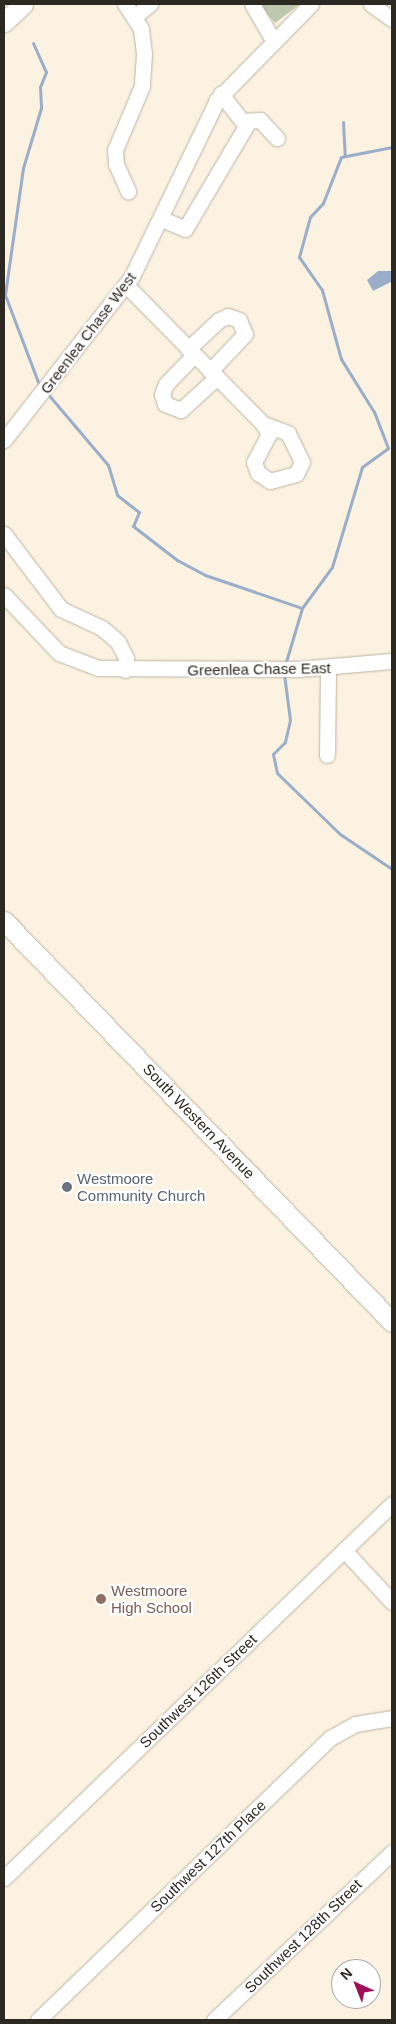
<!DOCTYPE html>
<html>
<head>
<meta charset="utf-8">
<style>
	body { margin:0 }
	#map { position:relative; width:396px; height:2024px; overflow:hidden; background:#fbf2e1; font-family:Helvetica,sans-serif }
	div>[style] { position:absolute }
	.green>* { inset:0; background:#bdc8ac }
	.water>* { inset:0; background:#9aaeca }
	.stream>* { height:3px; margin:-1.5px; padding:0 1.5px; transform-origin:1.5px; border-radius:1.5px; background:#9aaeca }
	.roads { filter:drop-shadow(0 0 1px #bcb4a4) drop-shadow(0 0 1px #bcb4a4) }
	.minor>* { height:15px; margin:-7.5px; padding:0 7.5px; transform-origin:7.5px; border-radius:7.5px; background:#fff }
	.major>* { height:19px; margin:-9.5px; padding:0 9.5px; transform-origin:9.5px; border-radius:9.5px; background:#fff }
	.dots>* { width:14px; height:14px; translate:-50% -50%; box-sizing:border-box; border:2px solid #fff; border-radius:50% }
	span { translate:-50% -50%; white-space:nowrap; text-align:center; line-height:1.15; -webkit-text-stroke:4.5px #fff; paint-order:stroke }
	.street-label { font-size:15px; color:#2c2923 }
	.worship-label { font-size:15px; color:#5b616d }
	.left { translate:0 -50%; text-align:left }
	.education-label { font-size:15px; color:#785e54 }
	.frame { position:absolute; inset:0; border:5px solid #2c2923; pointer-events:none }
	.north { position:absolute; left:331px; top:1959px; width:50px; height:50px; box-sizing:border-box; background:#fff; border:1px solid #aba9a7; border-radius:50%; rotate:316deg; font-size:14px; font-weight:700; line-height:20px; text-align:center; color:#2c2923 }
	.north::after { content:''; display:block; margin:auto; width:18px; height:22px; background:#a00e55; clip-path:polygon(50% 0,100% 100%,50% 72%,0 100%) }
</style>
</head>
<body>
<div id="map">
	<div class="green">
		<div style="clip-path:polygon(259px 4px,300px 4px,275px 23px)"></div>
	</div>
	<div class="water">
		<div style="clip-path:polygon(378px 271px,391px 271px,391px 282px,373px 291px,367px 280px)"></div>
	</div>
	<div class="stream">
		<div style="left:33px;top:43px;width:32px;rotate:66deg"></div>
		<div style="left:46px;top:72px;width:16px;rotate:112deg"></div>
		<div style="left:40px;top:87px;width:21px;rotate:87deg"></div>
		<div style="left:41px;top:108px;width:63px;rotate:106.7deg"></div>
		<div style="left:23px;top:168px;width:128px;rotate:98.1deg"></div>
		<div style="left:5px;top:295px;width:98px;rotate:69.2deg"></div>
		<div style="left:343px;top:122px;width:34px;rotate:87deg"></div>
		<div style="left:47px;top:393px;width:94px;rotate:49.7deg"></div>
		<div style="left:108px;top:465px;width:31px;rotate:73deg"></div>
		<div style="left:117px;top:495px;width:28px;rotate:38deg"></div>
		<div style="left:139px;top:512px;width:15px;rotate:113deg"></div>
		<div style="left:133px;top:526px;width:56px;rotate:37.7deg"></div>
		<div style="left:177px;top:560px;width:32px;rotate:28deg"></div>
		<div style="left:205px;top:575px;width:102px;rotate:18.8deg"></div>
		<div style="left:285px;top:665px;width:59px;rotate:-73.4deg"></div>
		<div style="left:302px;top:608px;width:51px;rotate:-53.8deg"></div>
		<div style="left:332px;top:567px;width:104px;rotate:-73.3deg"></div>
		<div style="left:362px;top:467px;width:32px;rotate:-36deg"></div>
		<div style="left:388px;top:448px;width:39px;rotate:-111deg"></div>
		<div style="left:374px;top:412px;width:62px;rotate:-121.9deg"></div>
		<div style="left:341px;top:359px;width:72px;rotate:-105.4deg"></div>
		<div style="left:322px;top:290px;width:40px;rotate:-124.9deg"></div>
		<div style="left:299px;top:257px;width:41px;rotate:-74.6deg"></div>
		<div style="left:310px;top:217px;width:19px;rotate:-47deg"></div>
		<div style="left:323px;top:203px;width:49px;rotate:-68.6deg"></div>
		<div style="left:341px;top:157px;width:52px;rotate:-11.1deg"></div>
		<div style="left:284px;top:674px;width:46px;rotate:82.6deg"></div>
		<div style="left:290px;top:720px;width:23px;rotate:103deg"></div>
		<div style="left:285px;top:742px;width:17px;rotate:135deg"></div>
		<div style="left:273px;top:754px;width:19px;rotate:78deg"></div>
		<div style="left:277px;top:773px;width:88px;rotate:44.1deg"></div>
		<div style="left:340px;top:834px;width:63px;rotate:33.9deg"></div>
	</div>
	<div class="roads">
		<div class="minor">
			<div style="left:125px;top:4px;width:30px;rotate:57deg"></div>
			<div style="left:141px;top:29px;width:25px;rotate:83deg"></div>
			<div style="left:144px;top:54px;width:32px;rotate:94deg"></div>
			<div style="left:142px;top:86px;width:69px;rotate:112.9deg"></div>
			<div style="left:115px;top:150px;width:14px;rotate:86deg"></div>
			<div style="left:116px;top:164px;width:30px;rotate:66deg"></div>
			<div style="left:252px;top:4px;width:42px;rotate:59.7deg"></div>
			<div style="left:371px;top:4px;width:26px;rotate:36deg"></div>
			<div style="left:134px;top:17px;width:21px;rotate:-39deg"></div>
			<div style="left:245px;top:121px;width:15px;rotate:-4deg"></div>
			<div style="left:260px;top:120px;width:25px;rotate:47deg"></div>
			<div style="left:162px;top:219px;width:25px;rotate:23deg"></div>
			<div style="left:185px;top:229px;width:120px;rotate:-59.4deg"></div>
			<div style="left:246px;top:126px;width:41px;rotate:-128deg"></div>
			<div style="left:126px;top:285px;width:195px;rotate:45.4deg"></div>
			<div style="left:263px;top:424px;width:12px;rotate:59deg"></div>
			<div style="left:269px;top:434px;width:32px;rotate:118deg"></div>
			<div style="left:254px;top:462px;width:12px;rotate:70deg"></div>
			<div style="left:258px;top:473px;width:14px;rotate:34deg"></div>
			<div style="left:270px;top:481px;width:27px;rotate:-15deg"></div>
			<div style="left:296px;top:474px;width:13px;rotate:-63deg"></div>
			<div style="left:302px;top:462px;width:32px;rotate:-116deg"></div>
			<div style="left:288px;top:433px;width:27px;rotate:-160deg"></div>
			<div style="left:188px;top:349px;width:42px;rotate:-43.1deg"></div>
			<div style="left:219px;top:320px;width:10px;rotate:-24deg"></div>
			<div style="left:228px;top:316px;width:12px;rotate:20deg"></div>
			<div style="left:239px;top:320px;width:15px;rotate:67deg"></div>
			<div style="left:245px;top:334px;width:51px;rotate:133.4deg"></div>
			<div style="left:194px;top:355px;width:40px;rotate:134deg"></div>
			<div style="left:166px;top:384px;width:11px;rotate:112deg"></div>
			<div style="left:162px;top:394px;width:10px;rotate:73deg"></div>
			<div style="left:165px;top:404px;width:17px;rotate:21deg"></div>
			<div style="left:181px;top:410px;width:47px;rotate:-42.4deg"></div>
			<div style="left:4px;top:440px;width:208px;rotate:-52deg"></div>
			<div style="left:132px;top:276px;width:195px;rotate:-64.2deg"></div>
			<div style="left:217px;top:100px;width:134px;rotate:-45.6deg"></div>
			<div style="left:4px;top:534px;width:94px;rotate:52.8deg"></div>
			<div style="left:61px;top:609px;width:45px;rotate:24.9deg"></div>
			<div style="left:102px;top:628px;width:21px;rotate:41deg"></div>
			<div style="left:118px;top:642px;width:18px;rotate:63deg"></div>
			<div style="left:126px;top:658px;width:12px;rotate:95deg"></div>
			<div style="left:4px;top:595px;width:80px;rotate:46.5deg"></div>
			<div style="left:59px;top:653px;width:42px;rotate:21deg"></div>
			<div style="left:98px;top:668px;width:200px;rotate:0.3deg"></div>
			<div style="left:298px;top:669px;width:94px;rotate:-4.9deg"></div>
			<div style="left:327px;top:755px;width:88px;rotate:-89.3deg"></div>
			<div style="left:344px;top:1550px;width:71px;rotate:47.3deg"></div>
			<div style="left:4px;top:1878px;width:539px;rotate:-43.95deg"></div>
			<div style="left:38px;top:2020px;width:406px;rotate:-44deg"></div>
			<div style="left:330px;top:1738px;width:29px;rotate:-29deg"></div>
			<div style="left:355px;top:1724px;width:37px;rotate:-9deg"></div>
			<div style="left:214px;top:2020px;width:245px;rotate:-43.3deg"></div>
		</div>
		<div class="major">
			<div style="left:4px;top:22px;width:26px;rotate:-43deg"></div>
			<div style="left:4px;top:921px;width:558px;rotate:45.94deg"></div>
		</div>
	</div>
	<div class="dots">
		<div style="left:67px;top:1187px;background:#6b7280"></div>
		<div style="left:101px;top:1599px;background:#8d6e63"></div>
	</div>
	<div class="street-label">
		<span style="left:88px;top:333px;rotate:-53deg">Greenlea Chase West</span>
		<span style="left:259px;top:669px;rotate:-1deg">Greenlea Chase East</span>
		<span style="left:199px;top:1121px;rotate:46deg">South Western Avenue</span>
		<span style="left:198px;top:1691px;rotate:-44deg">Southwest 126th Street</span>
		<span style="left:208px;top:1856px;rotate:-44deg">Southwest 127th Place</span>
		<span style="left:303px;top:1936px;rotate:-44deg">Southwest 128th Street</span>
	</div>
	<div class="worship-label">
		<span class="left" style="left:77px;top:1187px">Westmoore<br>Community Church</span>
	</div>
	<div class="education-label">
		<span class="left" style="left:111px;top:1599px">Westmoore<br>High School</span>
	</div>
	<div class="frame"></div>
	<div class="north">N</div>
</div>
</body>
</html>
